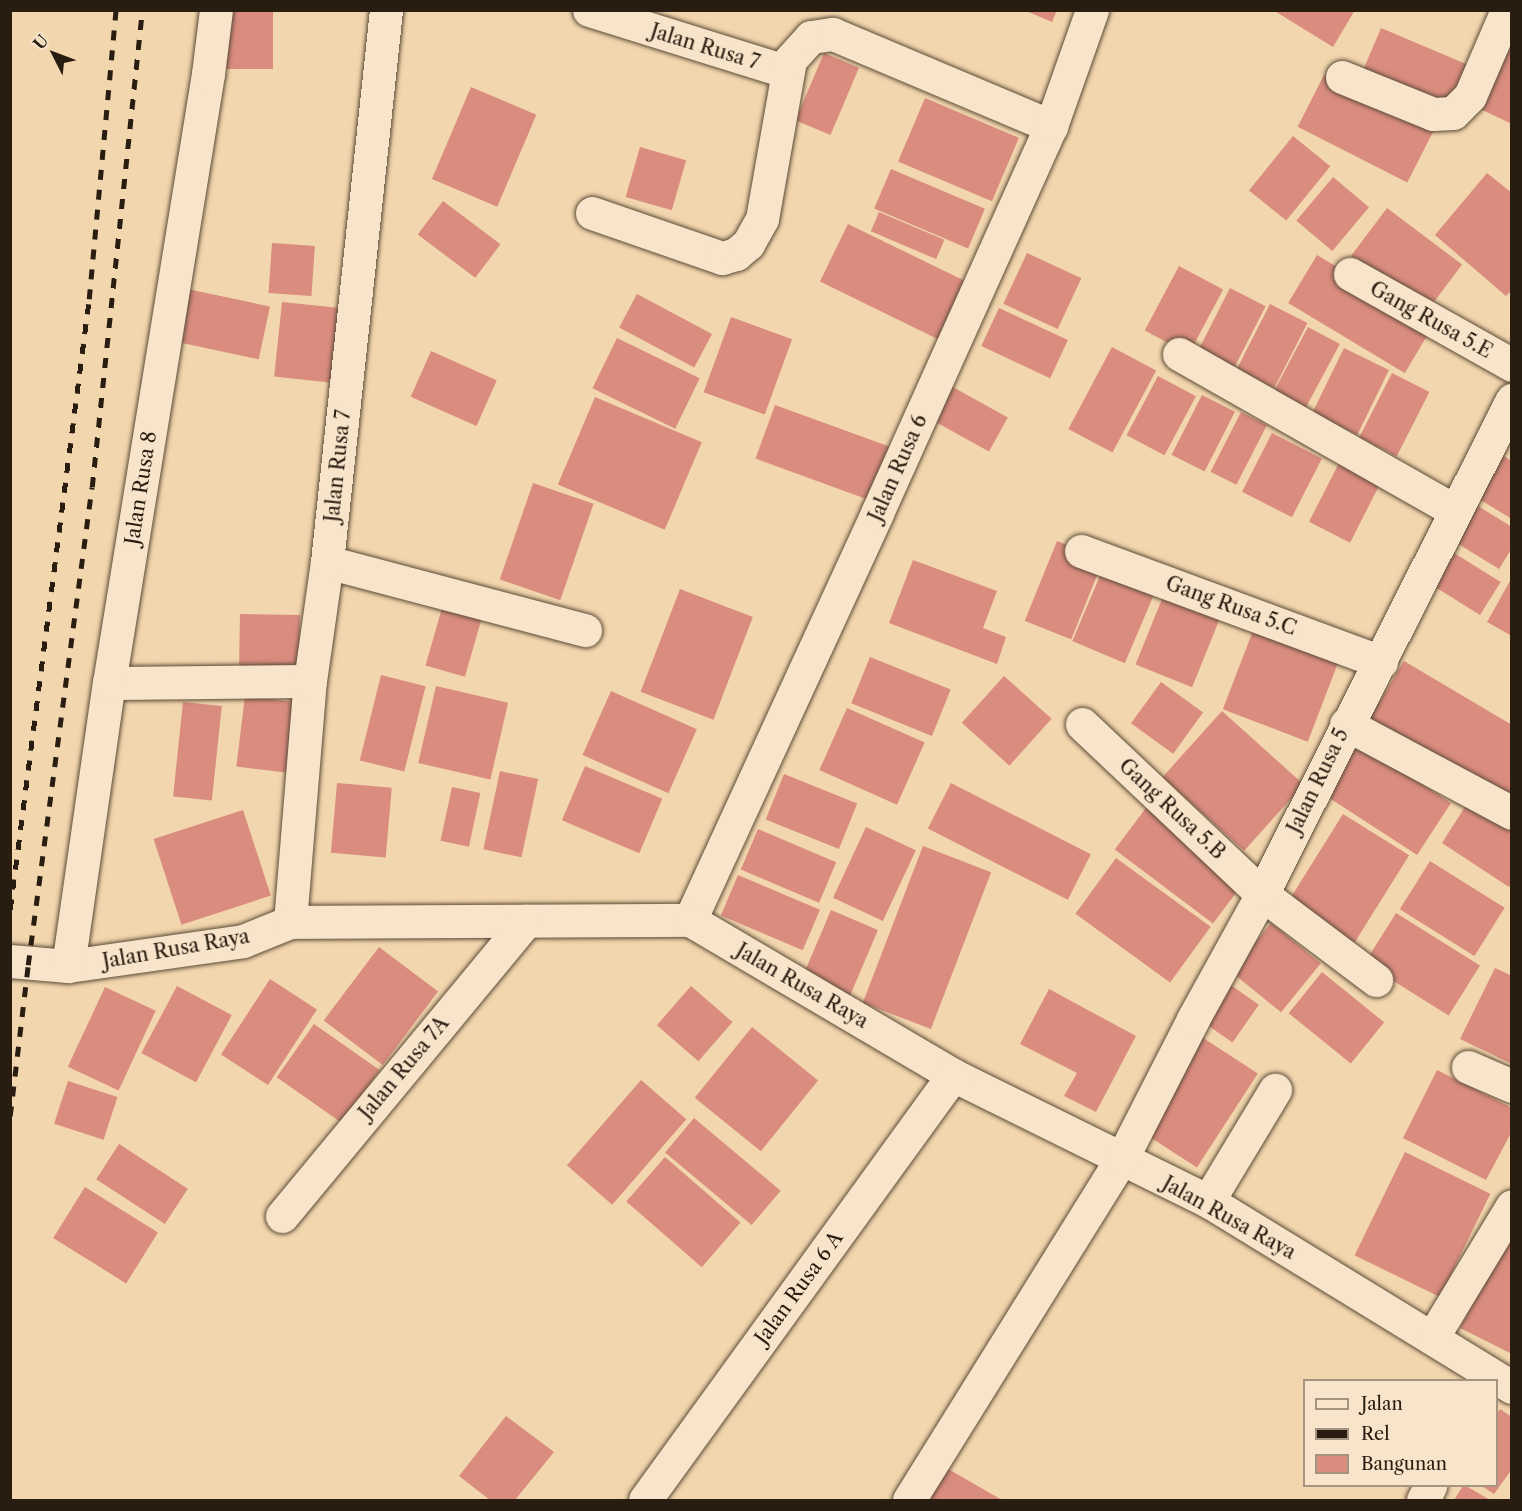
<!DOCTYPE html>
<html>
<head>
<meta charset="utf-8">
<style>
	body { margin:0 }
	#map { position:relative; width:1522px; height:1511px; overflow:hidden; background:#f2d6ad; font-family:"Libre Caslon Text",serif }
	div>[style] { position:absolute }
	.building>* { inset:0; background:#da8c7f; transform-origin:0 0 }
	.roads { filter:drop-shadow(0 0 2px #5b4b38) drop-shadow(0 0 2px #5b4b38) }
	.minor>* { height:33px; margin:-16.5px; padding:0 16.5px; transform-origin:16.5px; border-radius:16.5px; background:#f7e4ca }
	.rail>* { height:4.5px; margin-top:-2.25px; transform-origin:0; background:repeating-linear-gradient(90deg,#291d11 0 10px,transparent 0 20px) }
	span { translate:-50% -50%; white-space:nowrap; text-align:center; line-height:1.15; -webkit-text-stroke:4.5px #f7e4ca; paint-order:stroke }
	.street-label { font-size:20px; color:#291d11 }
	.frame { position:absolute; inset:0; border:12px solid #291d11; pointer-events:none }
	.legend { position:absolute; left:1303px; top:1379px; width:195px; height:108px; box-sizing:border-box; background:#f7e4ca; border:2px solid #a59480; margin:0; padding:8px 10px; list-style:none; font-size:18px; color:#291d11 }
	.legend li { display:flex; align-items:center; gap:12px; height:30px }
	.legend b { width:30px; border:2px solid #a59480 }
	.north { position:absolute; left:24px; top:24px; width:60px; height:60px; -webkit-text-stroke:4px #f7e4ca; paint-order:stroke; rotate:312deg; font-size:16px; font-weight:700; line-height:24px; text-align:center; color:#291d11 }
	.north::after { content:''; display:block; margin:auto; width:21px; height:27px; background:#291d11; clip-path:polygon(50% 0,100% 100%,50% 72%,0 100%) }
</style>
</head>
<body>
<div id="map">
	<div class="building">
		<div style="left:227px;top:10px;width:46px;height:59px"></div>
		<div style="clip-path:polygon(1024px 10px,1057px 10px,1052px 22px)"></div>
		<div style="clip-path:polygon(1273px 10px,1355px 10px,1333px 47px)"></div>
		<div style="left:1381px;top:28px;width:93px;height:50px;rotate:23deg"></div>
		<div style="clip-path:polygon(1503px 43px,1512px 47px,1512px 124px,1474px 106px)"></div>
		<div style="left:824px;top:53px;width:38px;height:73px;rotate:23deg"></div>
		<div style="left:1324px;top:75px;width:123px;height:58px;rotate:27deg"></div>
		<div style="left:471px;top:87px;width:71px;height:100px;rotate:23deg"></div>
		<div style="left:925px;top:98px;width:102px;height:69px;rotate:23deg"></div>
		<div style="left:1293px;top:136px;width:48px;height:70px;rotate:39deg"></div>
		<div style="left:640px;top:147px;width:48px;height:52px;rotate:16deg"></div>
		<div style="left:891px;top:169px;width:102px;height:43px;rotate:23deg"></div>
		<div style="clip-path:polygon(1487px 173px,1512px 193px,1512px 290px,1506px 296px,1435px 235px)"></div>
		<div style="left:1333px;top:177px;width:47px;height:57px;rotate:40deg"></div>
		<div style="left:443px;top:201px;width:72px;height:42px;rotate:37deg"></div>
		<div style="left:1387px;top:208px;width:94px;height:60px;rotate:37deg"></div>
		<div style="left:879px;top:212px;width:71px;height:21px;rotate:23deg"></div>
		<div style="left:848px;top:224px;width:136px;height:64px;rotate:26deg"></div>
		<div style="left:272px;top:243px;width:43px;height:50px;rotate:4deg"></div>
		<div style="left:1027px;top:253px;width:60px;height:56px;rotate:25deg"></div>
		<div style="left:1317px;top:255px;width:136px;height:56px;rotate:31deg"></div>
		<div style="left:1179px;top:266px;width:50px;height:73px;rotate:28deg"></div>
		<div style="left:178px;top:287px;width:94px;height:54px;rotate:12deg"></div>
		<div style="left:1230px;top:288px;width:40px;height:72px;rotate:27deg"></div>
		<div style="left:637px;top:294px;width:85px;height:38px;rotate:28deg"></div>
		<div style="left:282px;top:302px;width:65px;height:75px;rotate:6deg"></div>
		<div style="left:1270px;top:304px;width:42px;height:73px;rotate:27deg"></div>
		<div style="left:999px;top:308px;width:76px;height:42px;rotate:25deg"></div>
		<div style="left:731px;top:317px;width:65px;height:80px;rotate:20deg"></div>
		<div style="left:1308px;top:327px;width:36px;height:73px;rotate:28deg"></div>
		<div style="left:617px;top:338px;width:92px;height:56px;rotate:26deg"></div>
		<div style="left:1112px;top:347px;width:50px;height:93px;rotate:28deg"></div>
		<div style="left:1344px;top:348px;width:50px;height:72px;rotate:26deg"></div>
		<div style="left:431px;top:351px;width:72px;height:50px;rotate:24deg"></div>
		<div style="left:1392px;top:373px;width:42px;height:72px;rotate:27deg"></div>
		<div style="left:1158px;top:376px;width:43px;height:67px;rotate:28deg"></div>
		<div style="left:951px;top:386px;width:65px;height:39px;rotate:29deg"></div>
		<div style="left:1202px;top:395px;width:37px;height:67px;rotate:27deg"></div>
		<div style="left:595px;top:397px;width:116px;height:95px;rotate:23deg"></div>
		<div style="left:775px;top:405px;width:126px;height:57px;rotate:20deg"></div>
		<div style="left:1241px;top:412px;width:29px;height:67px;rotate:27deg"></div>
		<div style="left:1272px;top:433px;width:56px;height:66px;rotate:27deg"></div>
		<div style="clip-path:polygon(1500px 454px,1512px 461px,1512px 519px,1474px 496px)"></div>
		<div style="left:1339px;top:463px;width:46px;height:66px;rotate:27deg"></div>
		<div style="left:533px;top:483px;width:64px;height:102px;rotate:19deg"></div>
		<div style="clip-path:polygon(1470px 501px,1512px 527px,1512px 548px,1499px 569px,1447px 537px)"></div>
		<div style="left:1057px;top:541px;width:50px;height:86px;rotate:22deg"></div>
		<div style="left:1443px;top:546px;width:68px;height:39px;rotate:32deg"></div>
		<div style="clip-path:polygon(913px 560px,997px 591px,983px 628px,1006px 637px,997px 664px,889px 623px)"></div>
		<div style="left:1102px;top:571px;width:57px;height:76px;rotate:23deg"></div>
		<div style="clip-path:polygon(1510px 581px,1512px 582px,1512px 636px,1487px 622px)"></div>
		<div style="left:680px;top:589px;width:78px;height:110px;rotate:21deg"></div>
		<div style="left:1164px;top:594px;width:61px;height:76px;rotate:22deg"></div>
		<div style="left:444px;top:601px;width:41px;height:67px;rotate:16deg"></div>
		<div style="left:240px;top:614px;width:60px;height:52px;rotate:1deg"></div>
		<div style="left:1254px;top:628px;width:91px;height:87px;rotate:21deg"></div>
		<div style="left:870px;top:657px;width:87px;height:50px;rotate:22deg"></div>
		<div style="clip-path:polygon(1404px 661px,1512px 725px,1512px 794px,1508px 799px,1370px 718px)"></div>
		<div style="left:381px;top:675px;width:46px;height:88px;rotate:14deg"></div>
		<div style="left:1004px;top:676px;width:64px;height:63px;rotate:42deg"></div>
		<div style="left:1161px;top:682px;width:52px;height:51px;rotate:36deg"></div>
		<div style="left:436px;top:686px;width:74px;height:79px;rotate:13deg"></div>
		<div style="left:611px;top:691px;width:94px;height:70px;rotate:24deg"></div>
		<div style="left:245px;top:696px;width:52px;height:71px;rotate:7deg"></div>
		<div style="left:183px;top:702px;width:39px;height:95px;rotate:6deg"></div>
		<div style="left:847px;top:708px;width:85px;height:68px;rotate:24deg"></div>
		<div style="left:1222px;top:711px;width:110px;height:89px;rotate:42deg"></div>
		<div style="left:1357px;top:742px;width:112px;height:62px;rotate:33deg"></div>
		<div style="left:585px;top:766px;width:84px;height:59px;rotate:23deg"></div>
		<div style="left:500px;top:771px;width:39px;height:80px;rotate:12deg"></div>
		<div style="left:784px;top:774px;width:79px;height:49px;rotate:22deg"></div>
		<div style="left:337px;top:783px;width:55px;height:70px;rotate:5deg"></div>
		<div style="left:951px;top:783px;width:157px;height:51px;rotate:27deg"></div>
		<div style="left:452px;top:787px;width:29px;height:55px;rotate:12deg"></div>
		<div style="clip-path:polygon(1470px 799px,1512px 826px,1512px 882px,1509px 887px,1442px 843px)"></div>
		<div style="left:1146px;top:808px;width:123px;height:52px;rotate:37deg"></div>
		<div style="left:243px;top:810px;width:90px;height:94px;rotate:72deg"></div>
		<div style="left:1343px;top:814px;width:78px;height:107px;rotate:32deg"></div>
		<div style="left:866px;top:827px;width:55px;height:78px;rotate:25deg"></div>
		<div style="left:758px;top:829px;width:85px;height:44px;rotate:23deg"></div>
		<div style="left:923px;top:846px;width:73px;height:168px;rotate:21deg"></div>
		<div style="left:1116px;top:858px;width:117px;height:69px;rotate:36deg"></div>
		<div style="left:1430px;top:861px;width:88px;height:57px;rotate:32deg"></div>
		<div style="left:738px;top:875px;width:89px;height:44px;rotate:23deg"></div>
		<div style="left:831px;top:910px;width:51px;height:71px;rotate:23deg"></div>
		<div style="left:1396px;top:913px;width:99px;height:59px;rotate:32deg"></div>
		<div style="left:1271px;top:923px;width:64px;height:63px;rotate:39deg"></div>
		<div style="left:379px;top:947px;width:74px;height:92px;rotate:37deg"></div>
		<div style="clip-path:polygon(1495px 968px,1512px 976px,1512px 1064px,1460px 1039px)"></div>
		<div style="left:1322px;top:972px;width:80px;height:53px;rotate:39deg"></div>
		<div style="left:270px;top:979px;width:56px;height:90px;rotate:33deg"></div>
		<div style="left:1222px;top:979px;width:45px;height:46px;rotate:35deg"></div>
		<div style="left:177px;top:986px;width:62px;height:76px;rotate:28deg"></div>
		<div style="left:691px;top:986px;width:55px;height:52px;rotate:41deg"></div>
		<div style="left:105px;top:987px;width:56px;height:88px;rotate:25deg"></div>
		<div style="clip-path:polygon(1049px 989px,1136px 1036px,1096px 1112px,1064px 1096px,1077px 1073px,1020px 1044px)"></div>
		<div style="left:314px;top:1024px;width:80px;height:65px;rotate:35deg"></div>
		<div style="left:752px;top:1027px;width:85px;height:91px;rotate:39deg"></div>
		<div style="left:1200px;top:1036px;width:69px;height:112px;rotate:33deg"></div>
		<div style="clip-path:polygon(1437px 1070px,1512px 1108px,1512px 1131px,1486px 1180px,1403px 1138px)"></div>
		<div style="left:641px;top:1080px;width:60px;height:113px;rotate:41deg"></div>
		<div style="left:68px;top:1081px;width:52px;height:45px;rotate:18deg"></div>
		<div style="left:694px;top:1118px;width:113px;height:45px;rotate:40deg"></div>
		<div style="left:119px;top:1144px;width:82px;height:42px;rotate:33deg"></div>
		<div style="left:1405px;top:1152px;width:95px;height:115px;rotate:26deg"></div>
		<div style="left:665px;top:1157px;width:100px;height:59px;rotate:41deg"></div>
		<div style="left:85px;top:1187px;width:86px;height:60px;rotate:32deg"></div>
		<div style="clip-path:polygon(1512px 1224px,1512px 1354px,1460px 1328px)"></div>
		<div style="clip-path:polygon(1500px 1409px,1512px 1417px,1512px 1469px,1494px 1494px,1482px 1486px,1496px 1486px,1496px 1414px)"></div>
		<div style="clip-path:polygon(506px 1416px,554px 1452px,515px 1500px,490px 1500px,459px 1476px)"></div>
		<div style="clip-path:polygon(943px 1466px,1002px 1500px,923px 1500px)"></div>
		<div style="clip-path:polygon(1463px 1486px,1466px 1486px,1490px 1500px,1454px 1500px)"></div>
	</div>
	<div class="roads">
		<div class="minor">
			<div style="left:589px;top:10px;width:208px;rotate:17.3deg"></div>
			<div style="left:1342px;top:77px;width:98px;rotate:22.1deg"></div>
			<div style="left:1433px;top:114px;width:20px;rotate:-3deg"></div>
			<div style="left:1453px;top:113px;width:24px;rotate:-45deg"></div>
			<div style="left:1470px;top:96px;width:94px;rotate:-66.7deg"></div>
			<div style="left:592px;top:213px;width:138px;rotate:19.1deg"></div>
			<div style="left:722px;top:258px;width:15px;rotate:-16deg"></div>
			<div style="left:736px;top:254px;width:16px;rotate:-40deg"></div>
			<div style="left:748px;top:244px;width:29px;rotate:-61deg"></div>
			<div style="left:762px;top:219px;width:161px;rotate:-80deg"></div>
			<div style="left:790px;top:60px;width:31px;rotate:-48deg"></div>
			<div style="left:811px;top:37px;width:22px;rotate:-8deg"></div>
			<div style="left:833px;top:34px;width:237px;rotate:22.9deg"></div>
			<div style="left:1350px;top:274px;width:186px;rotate:29.3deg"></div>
			<div style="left:1179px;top:354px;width:318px;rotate:29.6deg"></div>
			<div style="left:1081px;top:551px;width:320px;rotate:20.3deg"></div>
			<div style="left:327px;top:562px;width:267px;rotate:14.8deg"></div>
			<div style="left:109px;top:683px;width:201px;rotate:-0.6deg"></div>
			<div style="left:1082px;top:724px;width:248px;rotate:43.4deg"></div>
			<div style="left:1262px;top:894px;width:143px;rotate:37deg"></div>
			<div style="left:1346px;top:724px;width:188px;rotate:28.2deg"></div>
			<div style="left:690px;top:920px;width:448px;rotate:-65.3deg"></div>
			<div style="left:877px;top:513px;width:424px;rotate:-65.8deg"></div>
			<div style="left:1051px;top:126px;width:123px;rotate:-70.5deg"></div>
			<div style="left:290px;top:922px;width:242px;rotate:-85.3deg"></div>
			<div style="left:310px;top:681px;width:120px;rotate:-81.9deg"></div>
			<div style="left:327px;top:562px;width:555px;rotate:-83.9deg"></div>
			<div style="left:10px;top:961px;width:58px;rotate:4.9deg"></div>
			<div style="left:68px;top:966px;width:177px;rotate:-8.1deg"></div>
			<div style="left:243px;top:941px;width:51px;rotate:-22deg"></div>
			<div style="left:290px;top:922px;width:400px;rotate:-0.3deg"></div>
			<div style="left:690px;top:920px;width:305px;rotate:30.5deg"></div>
			<div style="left:953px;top:1075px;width:284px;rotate:26.3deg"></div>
			<div style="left:1208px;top:1201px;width:356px;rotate:31.5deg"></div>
			<div style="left:68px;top:966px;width:286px;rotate:-81.8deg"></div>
			<div style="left:109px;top:683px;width:617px;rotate:-80.77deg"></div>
			<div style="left:208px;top:74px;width:64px;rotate:-82.9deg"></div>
			<div style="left:1468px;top:1067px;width:48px;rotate:23.4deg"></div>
			<div style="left:1208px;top:1201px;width:130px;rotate:-58.9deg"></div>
			<div style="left:282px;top:1216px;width:383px;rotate:-50.4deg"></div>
			<div style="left:1432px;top:1338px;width:154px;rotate:-58.8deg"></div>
			<div style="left:645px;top:1500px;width:525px;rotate:-54.07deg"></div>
			<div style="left:909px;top:1500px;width:401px;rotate:-58.1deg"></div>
			<div style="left:1121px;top:1160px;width:158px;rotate:-62.9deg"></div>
			<div style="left:1193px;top:1019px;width:143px;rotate:-61.1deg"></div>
			<div style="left:1262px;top:894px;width:554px;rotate:-63.16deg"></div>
			<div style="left:1423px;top:1500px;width:16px;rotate:-63deg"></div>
		</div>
	</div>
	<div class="rail">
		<div style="left:10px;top:909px;width:615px;rotate:-82.62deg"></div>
		<div style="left:89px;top:299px;width:290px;rotate:-84.7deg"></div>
		<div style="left:10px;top:1116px;width:152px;rotate:-83.2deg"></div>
		<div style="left:28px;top:965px;width:482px;rotate:-82.4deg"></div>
		<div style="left:92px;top:487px;width:480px;rotate:-84deg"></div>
	</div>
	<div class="street-label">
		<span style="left:705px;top:47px;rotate:17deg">Jalan Rusa 7</span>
		<span style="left:1431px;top:320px;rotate:29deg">Gang Rusa 5.E</span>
		<span style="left:338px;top:466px;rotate:-84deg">Jalan Rusa 7</span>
		<span style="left:898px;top:468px;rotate:-66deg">Jalan Rusa 6</span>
		<span style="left:141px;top:488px;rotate:-81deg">Jalan Rusa 8</span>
		<span style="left:1231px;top:606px;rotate:20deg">Gang Rusa 5.C</span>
		<span style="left:1318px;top:781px;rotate:-64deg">Jalan Rusa 5</span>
		<span style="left:1172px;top:809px;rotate:43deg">Gang Rusa 5.B</span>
		<span style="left:176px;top:949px;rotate:-10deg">Jalan Rusa Raya</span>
		<span style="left:802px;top:986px;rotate:30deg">Jalan Rusa Raya</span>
		<span style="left:404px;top:1068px;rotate:-50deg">Jalan Rusa 7A</span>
		<span style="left:1229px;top:1218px;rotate:29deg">Jalan Rusa Raya</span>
		<span style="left:799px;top:1288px;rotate:-54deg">Jalan Rusa 6 A</span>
	</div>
	<div class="frame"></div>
	<ul class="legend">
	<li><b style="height:8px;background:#f7e4ca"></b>Jalan</li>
	<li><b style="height:8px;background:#291d11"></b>Rel</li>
	<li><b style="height:16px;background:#da8c7f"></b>Bangunan</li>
	</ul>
	<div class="north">U</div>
</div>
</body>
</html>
